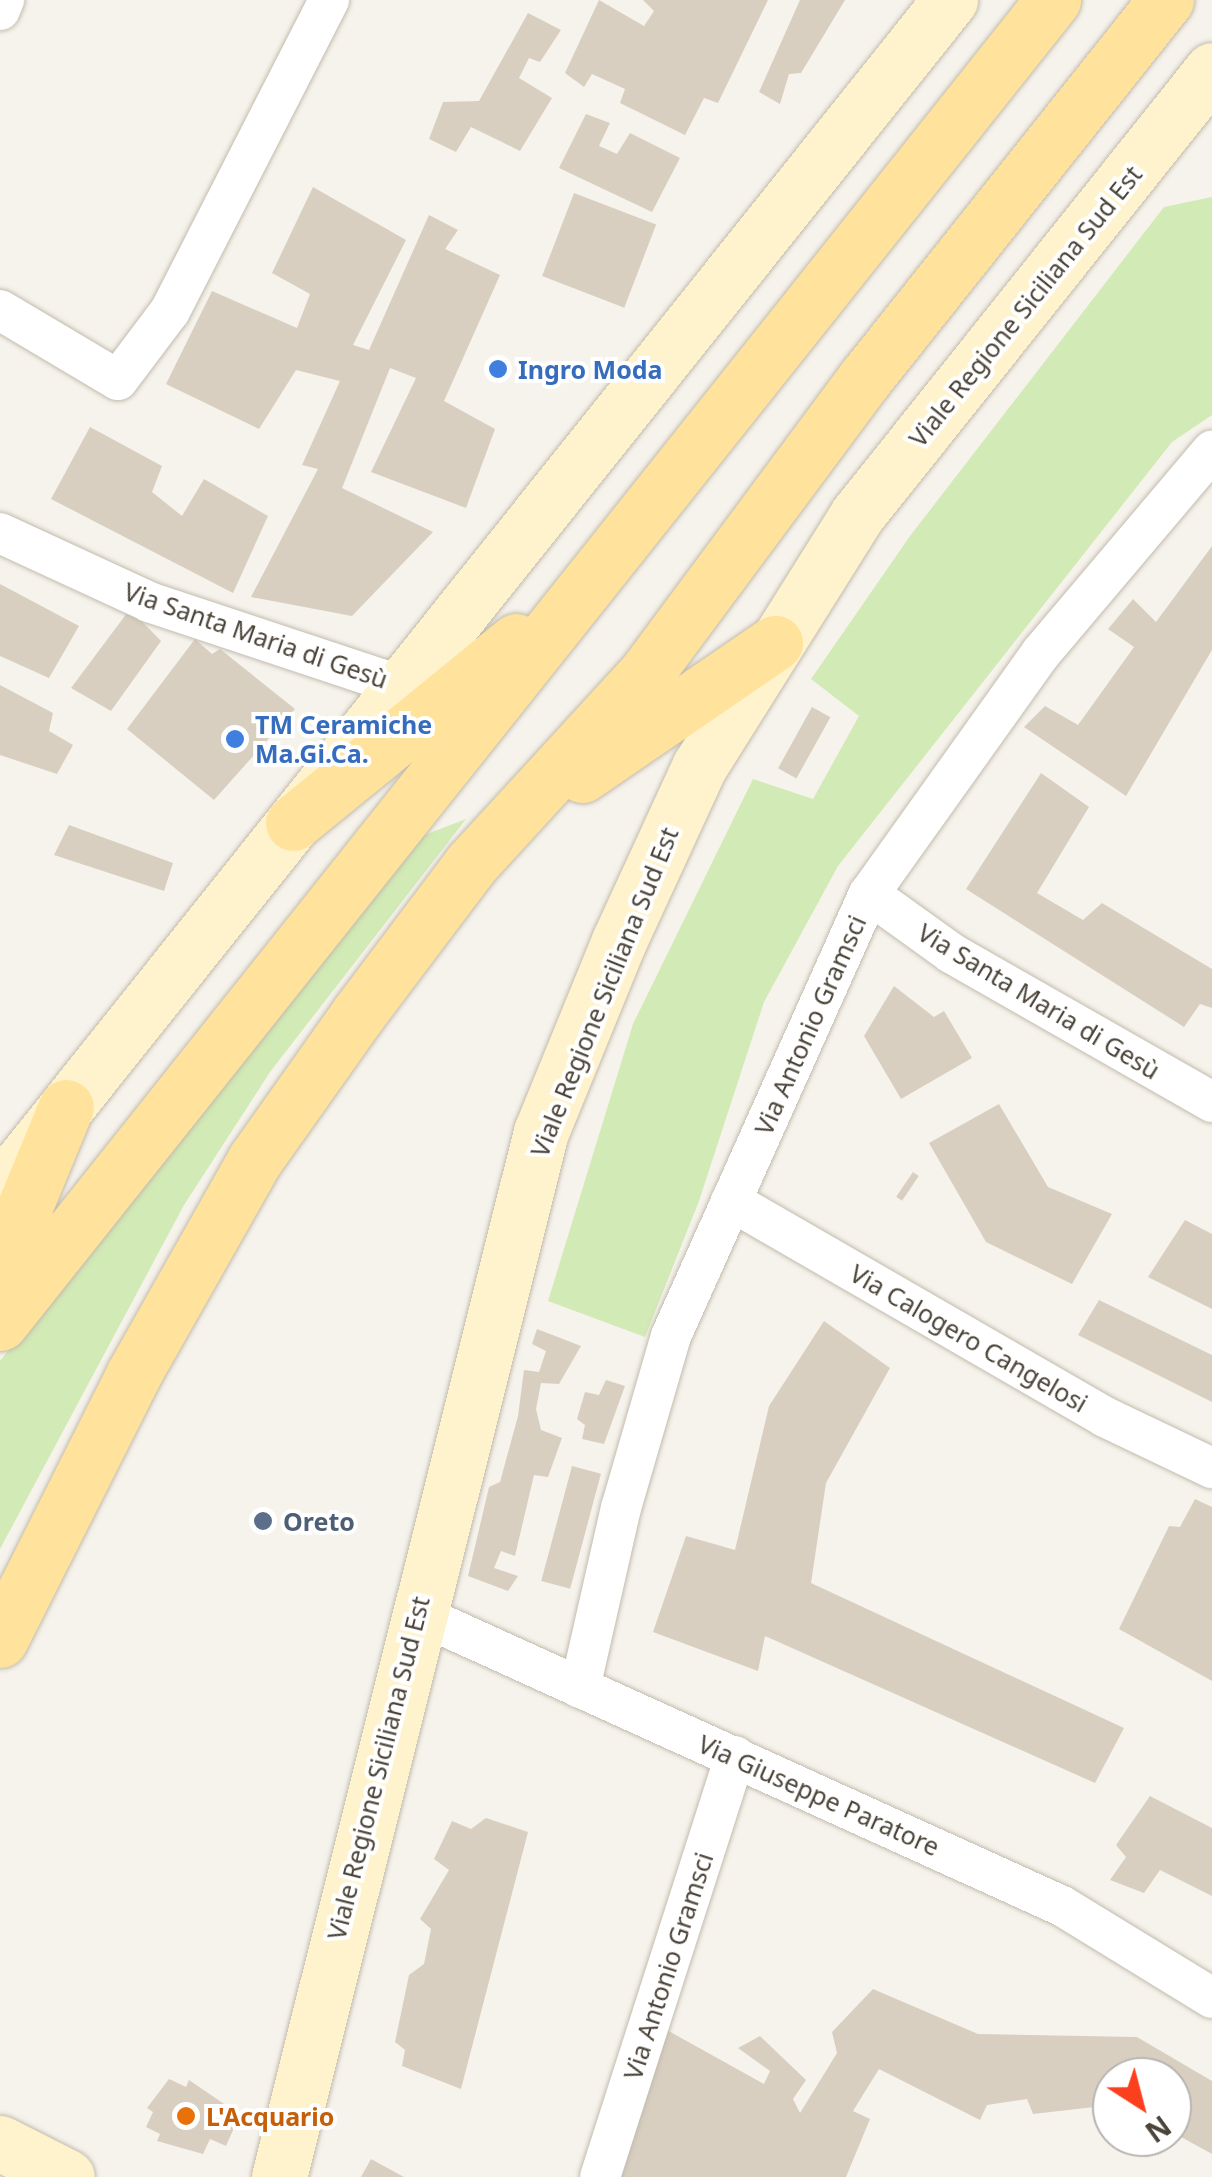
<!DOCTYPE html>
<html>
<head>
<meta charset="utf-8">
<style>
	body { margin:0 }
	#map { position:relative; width:1212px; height:2177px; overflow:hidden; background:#f6f3ec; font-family:"Noto Sans",sans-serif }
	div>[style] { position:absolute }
	.green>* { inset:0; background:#d2eab5 }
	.building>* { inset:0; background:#d8cfc1; transform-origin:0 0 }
	.roads { filter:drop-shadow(0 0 2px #c2bbae) drop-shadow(0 0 2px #c2bbae) }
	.street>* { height:40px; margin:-20px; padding:0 20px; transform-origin:20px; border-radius:20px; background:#fff }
	.secondary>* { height:55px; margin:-27.5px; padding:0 27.5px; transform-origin:27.5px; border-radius:27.5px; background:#fff3cd }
	.primary>* { height:55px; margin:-27.5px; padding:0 27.5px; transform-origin:27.5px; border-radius:27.5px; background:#ffe39c }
	.dots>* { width:28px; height:28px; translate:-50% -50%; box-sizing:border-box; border:5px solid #fff; border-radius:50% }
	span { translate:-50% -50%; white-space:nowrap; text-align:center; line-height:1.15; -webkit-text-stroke:8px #fff; paint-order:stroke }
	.street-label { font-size:25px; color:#4b4439 }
	.shop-label { font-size:25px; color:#366cbe; font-weight:700 }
	.left { translate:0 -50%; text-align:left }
	.service-label { font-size:25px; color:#4e5e75; font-weight:700 }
	.food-label { font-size:25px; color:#c56008; font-weight:700 }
	.north { position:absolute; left:1092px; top:2057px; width:100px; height:100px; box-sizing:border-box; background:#fff; border:2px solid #b7b4b0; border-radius:50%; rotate:144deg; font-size:28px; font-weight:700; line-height:40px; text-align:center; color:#4b4439 }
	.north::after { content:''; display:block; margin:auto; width:35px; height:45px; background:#fc3f1d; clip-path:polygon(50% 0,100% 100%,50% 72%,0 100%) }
</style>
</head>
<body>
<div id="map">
	<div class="green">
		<div style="clip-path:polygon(1212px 197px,1212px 415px,1172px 442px,838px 866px,764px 1002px,699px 1201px,645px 1337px,548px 1301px,633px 1024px,753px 779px,813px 799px,859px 716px,811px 679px,910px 536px,1164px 207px)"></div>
		<div style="clip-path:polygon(466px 819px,270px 1072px,184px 1205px,0 1549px,0 1361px,409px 841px)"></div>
	</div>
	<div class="building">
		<div style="clip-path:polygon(599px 0,644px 26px,654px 11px,643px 0,768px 0,718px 103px,704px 98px,685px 135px,620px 103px,625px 89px,592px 74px,584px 87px,565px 73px)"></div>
		<div style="clip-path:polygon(800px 0,845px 0,801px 73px,789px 74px,780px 104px,759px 92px)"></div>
		<div style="clip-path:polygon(528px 13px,561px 30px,540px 62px,529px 58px,519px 78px,552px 98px,520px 151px,471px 127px,456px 152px,429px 139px,443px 102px,479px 101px)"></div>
		<div style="clip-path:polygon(586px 114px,610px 123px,599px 146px,617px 154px,630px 133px,680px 158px,652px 212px,559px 168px)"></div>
		<div style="clip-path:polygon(313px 187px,406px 240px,353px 345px,369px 350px,429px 215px,458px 230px,445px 249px,500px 275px,444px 401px,495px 429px,466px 508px,371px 472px,416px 378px,390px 368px,342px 488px,433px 532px,352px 616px,251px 597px,318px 469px,302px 465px,340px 381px,296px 370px,259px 429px,166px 384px,212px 291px,297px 328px,310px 294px,272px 273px)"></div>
		<div style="left:574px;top:193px;width:88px;height:89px;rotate:21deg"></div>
		<div style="clip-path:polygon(90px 427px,162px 466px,152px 492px,182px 516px,204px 479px,268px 516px,233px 593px,51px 499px)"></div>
		<div style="clip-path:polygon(1212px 546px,1212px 650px,1126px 796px,1024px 727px,1045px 706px,1078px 725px,1134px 647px,1108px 629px,1133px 599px,1156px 622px)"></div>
		<div style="clip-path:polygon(0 584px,79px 626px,49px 678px,0 656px)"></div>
		<div style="clip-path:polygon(130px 609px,161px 641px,111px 711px,71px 688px)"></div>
		<div style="clip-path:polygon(195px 639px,212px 654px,220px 649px,295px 709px,214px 800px,127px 729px)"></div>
		<div style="clip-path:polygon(0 685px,53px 713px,49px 731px,73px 745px,57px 774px,0 755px)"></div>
		<div style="left:812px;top:707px;width:21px;height:70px;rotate:29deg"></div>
		<div style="clip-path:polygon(1041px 773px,1089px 807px,1037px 893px,1083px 920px,1102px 903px,1212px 969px,1212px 1008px,1200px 1004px,1184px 1027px,966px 889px)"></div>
		<div style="clip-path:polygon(69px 825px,173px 863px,164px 891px,54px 855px)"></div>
		<div style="clip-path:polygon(894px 986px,934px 1017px,944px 1011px,972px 1058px,901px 1099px,864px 1036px)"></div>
		<div style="clip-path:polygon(999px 1104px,1048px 1187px,1112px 1214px,1072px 1284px,986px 1242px,929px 1143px)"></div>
		<div style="left:913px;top:1172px;width:7px;height:30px;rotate:34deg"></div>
		<div style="clip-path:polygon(1185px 1220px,1212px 1234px,1212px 1309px,1148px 1277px)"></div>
		<div style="clip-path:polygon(1099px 1300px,1212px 1355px,1212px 1402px,1078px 1335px)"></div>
		<div style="clip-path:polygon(824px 1321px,890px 1368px,826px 1483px,811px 1583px,1124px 1728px,1095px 1783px,765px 1636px,758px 1671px,653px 1632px,686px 1536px,735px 1550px,769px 1406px)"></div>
		<div style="clip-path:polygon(537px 1329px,581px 1346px,559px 1384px,541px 1383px,536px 1409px,541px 1430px,562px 1438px,548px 1477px,534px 1475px,515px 1556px,501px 1551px,494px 1568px,518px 1576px,508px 1591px,468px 1576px,489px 1487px,500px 1482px,518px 1416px,524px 1370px,539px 1372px,546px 1351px,532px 1344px)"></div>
		<div style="clip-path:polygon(606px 1380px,625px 1386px,604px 1444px,582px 1439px,585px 1425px,577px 1419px,585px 1392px,599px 1395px)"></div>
		<div style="left:572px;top:1466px;width:30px;height:119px;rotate:15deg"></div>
		<div style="clip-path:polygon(1195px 1499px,1212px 1507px,1212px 1681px,1119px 1629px,1169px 1526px,1180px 1527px)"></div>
		<div style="clip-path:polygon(1150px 1796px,1212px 1828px,1212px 1896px,1160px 1870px,1144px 1893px,1110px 1880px,1126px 1857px,1116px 1845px)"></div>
		<div style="clip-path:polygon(486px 1818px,528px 1832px,461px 2089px,402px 2066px,405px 2050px,395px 2042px,409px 1975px,424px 1964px,431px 1929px,420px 1919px,449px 1870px,434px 1859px,452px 1821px,471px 1829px)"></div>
		<div style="clip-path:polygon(873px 1989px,978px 2034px,1137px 2037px,1212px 2081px,1212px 2154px,1172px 2132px,1172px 2077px,1112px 2077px,1112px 2105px,1033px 2114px,1027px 2099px,987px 2105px,980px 2120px,879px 2069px,853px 2111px,870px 2119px,846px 2177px,618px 2177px,665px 2029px,764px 2084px,770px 2071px,738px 2048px,760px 2036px,806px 2080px,793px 2099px,800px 2113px,837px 2053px,832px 2032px)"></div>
		<div style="clip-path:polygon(169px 2079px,186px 2087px,189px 2080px,227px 2106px,220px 2121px,234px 2128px,226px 2146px,210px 2139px,203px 2154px,157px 2141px,160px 2134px,146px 2127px,153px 2112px,147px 2108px)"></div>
		<div style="clip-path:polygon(371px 2159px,404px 2177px,361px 2177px)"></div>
	</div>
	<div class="roads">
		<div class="street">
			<div style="left:0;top:10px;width:11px;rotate:-68deg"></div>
			<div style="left:0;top:310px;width:137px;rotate:30.7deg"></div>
			<div style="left:118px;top:380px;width:86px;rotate:-53deg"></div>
			<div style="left:170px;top:311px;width:349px;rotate:-62.9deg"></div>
			<div style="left:0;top:533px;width:164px;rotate:24.8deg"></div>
			<div style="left:149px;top:602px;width:267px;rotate:18.4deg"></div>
			<div style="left:869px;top:894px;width:101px;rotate:35.7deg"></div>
			<div style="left:951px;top:953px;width:301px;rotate:29.7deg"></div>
			<div style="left:731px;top:1201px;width:432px;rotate:30deg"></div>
			<div style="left:1105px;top:1417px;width:119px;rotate:25.5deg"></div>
			<div style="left:416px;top:1613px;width:709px;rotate:24.4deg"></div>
			<div style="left:1062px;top:1906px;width:176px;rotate:31.5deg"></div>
			<div style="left:580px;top:1688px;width:185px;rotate:-77.2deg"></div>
			<div style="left:621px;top:1508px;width:179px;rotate:-73.8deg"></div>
			<div style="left:671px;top:1336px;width:484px;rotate:-65.9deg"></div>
			<div style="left:869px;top:894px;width:296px;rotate:-54.5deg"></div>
			<div style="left:1041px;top:653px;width:265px;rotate:-49.8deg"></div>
			<div style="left:600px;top:2177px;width:442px;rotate:-72.2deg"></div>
		</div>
		<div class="secondary">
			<div style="left:0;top:1190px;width:1523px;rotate:-51.4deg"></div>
			<div style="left:0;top:2143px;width:75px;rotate:26.9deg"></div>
			<div style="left:279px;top:2177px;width:1077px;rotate:-75.93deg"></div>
			<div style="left:541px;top:1132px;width:206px;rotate:-67.8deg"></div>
			<div style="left:619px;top:941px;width:192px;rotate:-65.3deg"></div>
			<div style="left:699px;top:767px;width:297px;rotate:-57.9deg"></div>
			<div style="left:857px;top:515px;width:569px;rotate:-51.42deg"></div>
		</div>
		<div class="primary">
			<div style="left:582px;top:775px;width:234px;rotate:-34.4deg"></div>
			<div style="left:293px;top:823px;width:288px;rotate:-39.2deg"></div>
			<div style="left:0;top:1267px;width:173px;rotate:-67.6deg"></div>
			<div style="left:0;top:1323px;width:1691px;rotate:-51.48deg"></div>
			<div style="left:0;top:1640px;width:297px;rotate:-63.3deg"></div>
			<div style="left:133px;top:1375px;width:246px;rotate:-60.5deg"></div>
			<div style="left:254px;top:1161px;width:180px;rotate:-54.7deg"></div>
			<div style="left:358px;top:1014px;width:188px;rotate:-53deg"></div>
			<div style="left:471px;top:864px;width:259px;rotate:-47.5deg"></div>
			<div style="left:646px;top:673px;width:369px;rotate:-53.4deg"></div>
			<div style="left:866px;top:377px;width:482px;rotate:-51.5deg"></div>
		</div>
	</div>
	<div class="dots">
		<div style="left:498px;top:369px;background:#3f7fe0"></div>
		<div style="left:235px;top:739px;background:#3f7fe0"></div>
		<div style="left:263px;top:1521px;background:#5c6f8a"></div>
		<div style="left:186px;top:2116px;background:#e8710a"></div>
	</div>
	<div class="street-label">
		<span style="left:1025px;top:306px;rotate:-51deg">Viale Regione Siciliana Sud Est</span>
		<span style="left:256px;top:635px;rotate:19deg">Via Santa Maria di Gesù</span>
		<span style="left:604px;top:992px;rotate:-68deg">Viale Regione Siciliana Sud Est</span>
		<span style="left:1039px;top:1001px;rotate:31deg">Via Santa Maria di Gesù</span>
		<span style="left:810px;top:1025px;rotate:-66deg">Via Antonio Gramsci</span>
		<span style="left:969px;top:1338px;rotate:30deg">Via Calogero Cangelosi</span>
		<span style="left:378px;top:1768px;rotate:-76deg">Viale Regione Siciliana Sud Est</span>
		<span style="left:819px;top:1795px;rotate:24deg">Via Giuseppe Paratore</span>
		<span style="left:668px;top:1966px;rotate:-72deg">Via Antonio Gramsci</span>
	</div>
	<div class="shop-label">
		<span class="left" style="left:518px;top:369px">Ingro Moda</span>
		<span class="left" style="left:255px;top:739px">TM Ceramiche<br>Ma.Gi.Ca.</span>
	</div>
	<div class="service-label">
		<span class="left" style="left:283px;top:1521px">Oreto</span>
	</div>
	<div class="food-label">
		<span class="left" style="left:206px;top:2116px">L'Acquario</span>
	</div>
	<div class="north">N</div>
</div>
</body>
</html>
